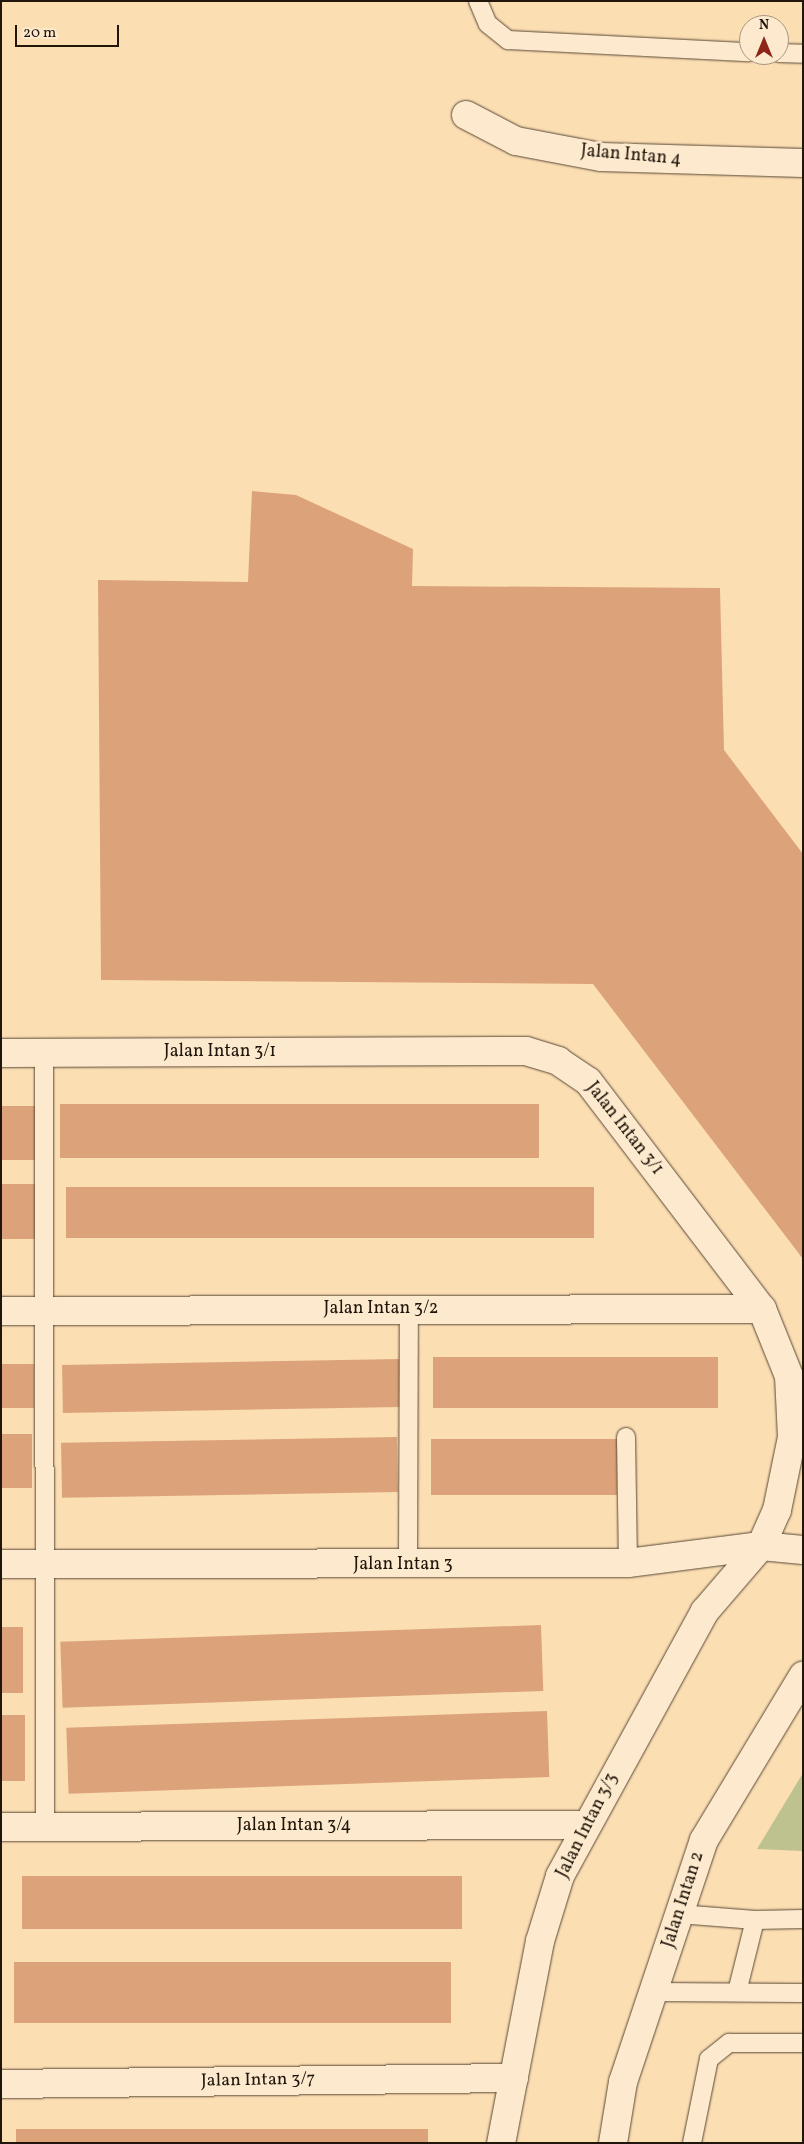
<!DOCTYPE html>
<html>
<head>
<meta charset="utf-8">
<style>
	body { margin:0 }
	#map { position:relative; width:804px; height:2144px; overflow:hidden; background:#fcdeb3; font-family:Vollkorn,serif }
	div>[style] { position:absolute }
	.green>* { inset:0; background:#bdc28e }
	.building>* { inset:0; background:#dca37a; transform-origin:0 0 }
	.roads { filter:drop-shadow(0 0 1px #584836) drop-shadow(0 0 1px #584836) }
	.lane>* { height:18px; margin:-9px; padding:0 9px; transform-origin:9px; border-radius:9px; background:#fdeace }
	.street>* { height:28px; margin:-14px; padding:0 14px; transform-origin:14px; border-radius:14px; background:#fdeace }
	.secondary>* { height:28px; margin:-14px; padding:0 14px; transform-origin:14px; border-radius:14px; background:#fdeace }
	span { translate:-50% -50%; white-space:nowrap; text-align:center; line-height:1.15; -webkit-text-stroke:5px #fdeace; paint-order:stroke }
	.street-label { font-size:18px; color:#21160c }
	.frame { position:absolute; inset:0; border:2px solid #21160c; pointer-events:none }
	.north { position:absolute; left:739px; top:15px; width:50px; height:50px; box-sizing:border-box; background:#fdeace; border:1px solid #a59580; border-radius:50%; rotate:0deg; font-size:14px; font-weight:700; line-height:20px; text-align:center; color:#21160c }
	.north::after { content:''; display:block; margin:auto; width:18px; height:22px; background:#8f2418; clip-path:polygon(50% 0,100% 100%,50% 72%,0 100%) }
	.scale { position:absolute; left:15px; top:25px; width:104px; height:22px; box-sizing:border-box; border:2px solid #21160c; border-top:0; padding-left:6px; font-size:15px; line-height:18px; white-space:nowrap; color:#21160c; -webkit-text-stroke:4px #fdeace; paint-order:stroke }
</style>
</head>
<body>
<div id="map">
	<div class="green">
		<div style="clip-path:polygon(803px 1773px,803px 1851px,757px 1849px)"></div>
	</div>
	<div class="building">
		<div style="clip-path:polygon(252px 491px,296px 495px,413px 549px,412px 586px,720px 588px,724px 750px,803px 854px,803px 1259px,593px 984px,101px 980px,98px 580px,248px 582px)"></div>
		<div style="left:539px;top:1104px;width:54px;height:479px;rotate:90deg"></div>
		<div style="left:1px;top:1106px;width:38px;height:54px"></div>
		<div style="left:1px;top:1184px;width:38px;height:55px"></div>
		<div style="left:66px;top:1187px;width:528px;height:51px"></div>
		<div style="left:718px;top:1357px;width:51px;height:285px;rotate:90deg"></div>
		<div style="left:400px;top:1359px;width:48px;height:338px;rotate:89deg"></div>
		<div style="left:1px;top:1364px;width:33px;height:44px"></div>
		<div style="left:1px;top:1434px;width:31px;height:54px"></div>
		<div style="left:397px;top:1437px;width:55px;height:336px;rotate:89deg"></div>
		<div style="left:431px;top:1439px;width:186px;height:56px"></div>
		<div style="left:541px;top:1625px;width:66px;height:481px;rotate:88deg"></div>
		<div style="left:1px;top:1627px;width:22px;height:66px"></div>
		<div style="left:547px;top:1711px;width:66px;height:481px;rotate:88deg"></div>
		<div style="left:1px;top:1715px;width:24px;height:66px"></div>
		<div style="left:22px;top:1876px;width:440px;height:53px"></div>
		<div style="left:14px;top:1962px;width:437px;height:61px"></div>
		<div style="left:16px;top:2129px;width:412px;height:14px"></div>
	</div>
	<div class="roads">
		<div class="lane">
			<div style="left:478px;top:1px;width:25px;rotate:67deg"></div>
			<div style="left:488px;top:24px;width:26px;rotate:39deg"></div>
			<div style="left:508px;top:40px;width:241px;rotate:2.9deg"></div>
			<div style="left:779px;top:53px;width:24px;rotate:2deg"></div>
			<div style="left:44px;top:1053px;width:773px;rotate:89.93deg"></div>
			<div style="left:626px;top:1437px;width:126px;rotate:89.1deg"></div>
			<div style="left:408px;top:1565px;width:256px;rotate:-89.8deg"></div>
			<div style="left:679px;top:1914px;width:76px;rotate:4.5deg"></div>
			<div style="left:755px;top:1920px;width:48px;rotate:-1.2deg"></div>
			<div style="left:653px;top:1992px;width:150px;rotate:0.4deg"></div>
			<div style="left:737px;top:1992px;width:74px;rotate:-76deg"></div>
			<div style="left:692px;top:2143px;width:86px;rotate:-78.6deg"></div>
			<div style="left:709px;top:2059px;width:26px;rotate:-39deg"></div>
			<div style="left:729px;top:2043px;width:74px"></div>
		</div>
		<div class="street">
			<div style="left:466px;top:115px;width:56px;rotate:27.5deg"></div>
			<div style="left:516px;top:141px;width:86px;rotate:10.7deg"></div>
			<div style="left:601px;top:157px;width:202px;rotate:1.7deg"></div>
			<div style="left:1px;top:1053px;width:525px;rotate:-0.22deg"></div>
			<div style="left:526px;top:1051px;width:34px;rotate:17deg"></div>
			<div style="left:558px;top:1061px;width:36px;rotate:34deg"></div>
			<div style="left:588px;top:1081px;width:287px;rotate:52.7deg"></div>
			<div style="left:762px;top:1309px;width:72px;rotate:68.1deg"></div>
			<div style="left:789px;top:1376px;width:61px;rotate:87.2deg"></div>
			<div style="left:792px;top:1437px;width:75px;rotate:101.6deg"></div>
			<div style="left:777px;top:1510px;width:39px;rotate:114deg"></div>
			<div style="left:761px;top:1546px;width:86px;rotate:130.7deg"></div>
			<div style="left:705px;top:1611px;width:302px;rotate:118.7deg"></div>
			<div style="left:560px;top:1876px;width:68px;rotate:107.1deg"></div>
			<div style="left:540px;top:1941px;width:206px;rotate:100.9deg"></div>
			<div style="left:1px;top:1311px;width:761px;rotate:-0.15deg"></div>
			<div style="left:1px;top:1564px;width:627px;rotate:-0.09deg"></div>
			<div style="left:628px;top:1563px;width:134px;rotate:-7.3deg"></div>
			<div style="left:761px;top:1546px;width:42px;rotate:5.4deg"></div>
			<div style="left:1px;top:1827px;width:586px;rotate:-0.2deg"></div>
			<div style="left:1px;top:2084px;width:513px;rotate:-0.67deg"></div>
		</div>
		<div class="secondary">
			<div style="left:613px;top:2143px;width:62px;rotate:-80.7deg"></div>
			<div style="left:623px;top:2082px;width:255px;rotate:-71.5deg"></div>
			<div style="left:704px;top:1840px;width:192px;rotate:-58.9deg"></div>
		</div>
	</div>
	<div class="street-label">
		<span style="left:631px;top:156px;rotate:5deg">Jalan Intan 4</span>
		<span style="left:220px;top:1052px">Jalan Intan 3/1</span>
		<span style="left:624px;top:1129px;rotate:52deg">Jalan Intan 3/1</span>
		<span style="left:381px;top:1309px">Jalan Intan 3/2</span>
		<span style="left:403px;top:1565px">Jalan Intan 3</span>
		<span style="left:294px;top:1826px">Jalan Intan 3/4</span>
		<span style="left:588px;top:1826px;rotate:-63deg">Jalan Intan 3/3</span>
		<span style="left:684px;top:1900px;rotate:-72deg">Jalan Intan 2</span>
		<span style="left:258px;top:2081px;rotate:-1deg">Jalan Intan 3/7</span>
	</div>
	<div class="frame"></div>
	<div class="north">N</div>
	<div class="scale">20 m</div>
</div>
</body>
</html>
